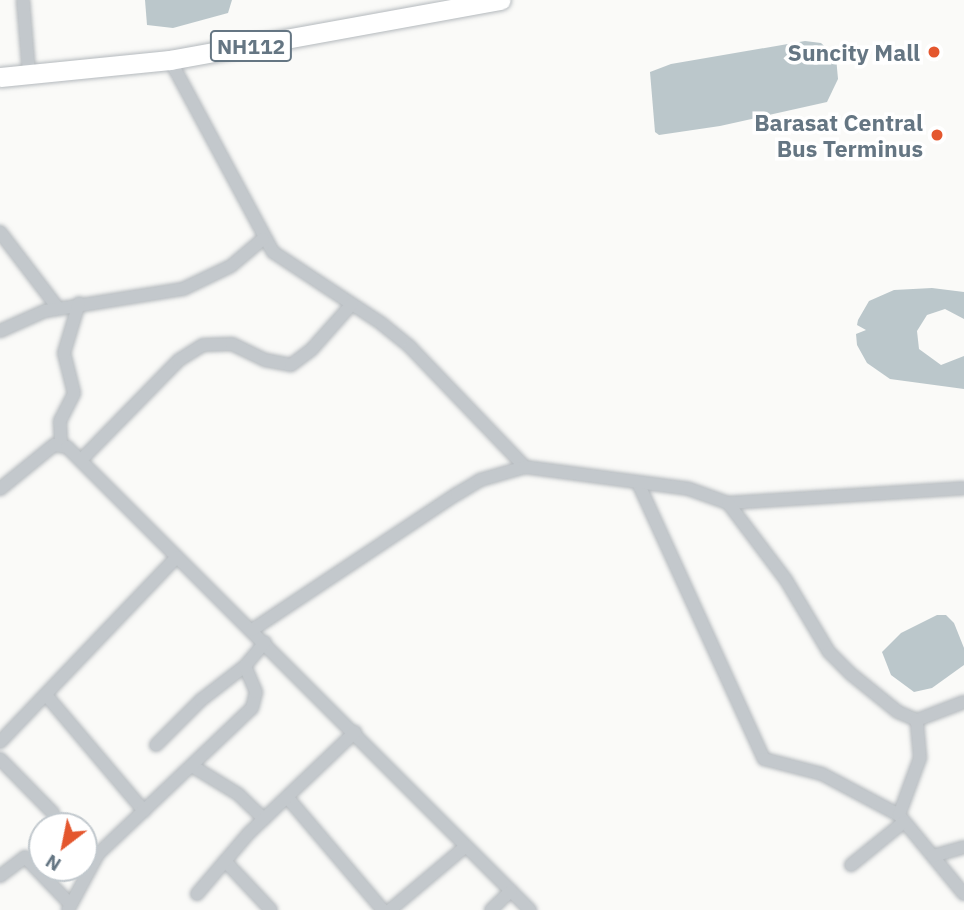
<!DOCTYPE html>
<html>
<head>
<meta charset="utf-8">
<style>
	body { margin:0 }
	#map { position:relative; width:964px; height:910px; overflow:hidden; background:#fafaf8; font-family:"IBM Plex Sans",sans-serif }
	div>[style] { position:absolute }
	.water>* { inset:0; background:#bbc7cb }
	.roads { filter:drop-shadow(0 0 2px #b4b9bd) drop-shadow(0 0 2px #b4b9bd) }
	.minor>* { height:12px; margin:-6px; padding:0 6px; transform-origin:6px; border-radius:6px; background:#c3c8cc }
	.highway>* { height:19px; margin:-9.5px; padding:0 9.5px; transform-origin:9.5px; border-radius:9.5px; background:#fff }
	.dots>* { width:19px; height:19px; translate:-50% -50%; box-sizing:border-box; border:4px solid #fff; border-radius:50% }
	span { translate:-50% -50%; white-space:nowrap; text-align:center; line-height:1.15; -webkit-text-stroke:7px #fff; paint-order:stroke }
	.shield-label span { padding:2px 5px; background:#fff; border:2px solid; border-radius:5px; -webkit-text-stroke-width:0 }
	.shield-label { font-size:21px; color:#657683; font-weight:700 }
	.poi-label { font-size:23px; color:#657683; font-weight:700 }
	.right { translate:-100% -50%; text-align:right }
	.north { position:absolute; left:28px; top:812px; width:70px; height:70px; box-sizing:border-box; background:#fff; border:2px solid #c1c8cd; border-radius:50%; rotate:212deg; font-size:19px; font-weight:700; line-height:28px; text-align:center; color:#657683 }
	.north::after { content:''; display:block; margin:auto; width:24px; height:32px; background:#e4572e; clip-path:polygon(50% 0,100% 100%,50% 72%,0 100%) }
</style>
</head>
<body>
<div id="map">
	<div class="water">
		<div style="clip-path:polygon(145px 0,232px 0,228px 13px,173px 28px,147px 25px)"></div>
		<div style="clip-path:polygon(805px 41px,821px 43px,836px 57px,838px 79px,827px 102px,720px 126px,659px 135px,655px 132px,650px 72px,671px 64px)"></div>
		<div style="clip-path:polygon(932px 288px,964px 292px,964px 319px,945px 309px,927px 315px,917px 331px,919px 349px,941px 365px,964px 356px,964px 389px,890px 379px,867px 363px,857px 345px,856px 334px,866px 330px,857px 325px,858px 320px,869px 301px,894px 290px)"></div>
		<div style="clip-path:polygon(937px 615px,946px 615px,954px 623px,964px 648px,964px 665px,932px 688px,914px 692px,891px 675px,882px 652px,901px 633px)"></div>
	</div>
	<div class="roads">
		<div class="minor">
			<div style="left:23px;top:0;width:73px;rotate:85.3deg"></div>
			<div style="left:170px;top:60px;width:218px;rotate:61.8deg"></div>
			<div style="left:273px;top:252px;width:131px;rotate:33.4deg"></div>
			<div style="left:382px;top:324px;width:36px;rotate:39deg"></div>
			<div style="left:410px;top:347px;width:166px;rotate:46.2deg"></div>
			<div style="left:0;top:232px;width:96px;rotate:52.7deg"></div>
			<div style="left:0;top:331px;width:49px;rotate:-24deg"></div>
			<div style="left:45px;top:311px;width:140px;rotate:-9.1deg"></div>
			<div style="left:183px;top:289px;width:53px;rotate:-25.6deg"></div>
			<div style="left:231px;top:266px;width:42px;rotate:-40.2deg"></div>
			<div style="left:61px;top:443px;width:22px;rotate:-93deg"></div>
			<div style="left:60px;top:421px;width:31px;rotate:-63deg"></div>
			<div style="left:74px;top:393px;width:41px;rotate:-104deg"></div>
			<div style="left:64px;top:353px;width:52px;rotate:-73.3deg"></div>
			<div style="left:81px;top:460px;width:140px;rotate:-45.6deg"></div>
			<div style="left:179px;top:360px;width:28px;rotate:-32deg"></div>
			<div style="left:203px;top:345px;width:29px;rotate:-2deg"></div>
			<div style="left:232px;top:344px;width:37px;rotate:26deg"></div>
			<div style="left:265px;top:360px;width:26px;rotate:11deg"></div>
			<div style="left:291px;top:365px;width:26px;rotate:-37deg"></div>
			<div style="left:312px;top:349px;width:60px;rotate:-48.4deg"></div>
			<div style="left:639px;top:485px;width:301px;rotate:65.5deg"></div>
			<div style="left:764px;top:759px;width:60px;rotate:14.5deg"></div>
			<div style="left:822px;top:774px;width:87px;rotate:28deg"></div>
			<div style="left:899px;top:815px;width:102px;rotate:50.6deg"></div>
			<div style="left:0;top:489px;width:70px;rotate:-39.2deg"></div>
			<div style="left:54px;top:445px;width:13px;rotate:9deg"></div>
			<div style="left:67px;top:447px;width:655px;rotate:45deg"></div>
			<div style="left:728px;top:503px;width:236px;rotate:-3.6deg"></div>
			<div style="left:252px;top:630px;width:246px;rotate:-33.6deg"></div>
			<div style="left:457px;top:494px;width:27px;rotate:-31deg"></div>
			<div style="left:480px;top:480px;width:47px;rotate:-16.1deg"></div>
			<div style="left:525px;top:467px;width:165px;rotate:7.6deg"></div>
			<div style="left:689px;top:489px;width:41px;rotate:19.7deg"></div>
			<div style="left:728px;top:503px;width:96px;rotate:53deg"></div>
			<div style="left:786px;top:580px;width:84px;rotate:59.2deg"></div>
			<div style="left:829px;top:652px;width:31px;rotate:45deg"></div>
			<div style="left:851px;top:674px;width:60px;rotate:39deg"></div>
			<div style="left:898px;top:712px;width:21px;rotate:23deg"></div>
			<div style="left:917px;top:720px;width:50px;rotate:-21deg"></div>
			<div style="left:46px;top:695px;width:152px;rotate:49.8deg"></div>
			<div style="left:0;top:742px;width:256px;rotate:-46.3deg"></div>
			<div style="left:156px;top:745px;width:64px;rotate:-45deg"></div>
			<div style="left:201px;top:700px;width:56px;rotate:-37.7deg"></div>
			<div style="left:0;top:759px;width:76px;rotate:45.5deg"></div>
			<div style="left:192px;top:766px;width:54px;rotate:31.3deg"></div>
			<div style="left:238px;top:794px;width:36px;rotate:44deg"></div>
			<div style="left:287px;top:797px;width:148px;rotate:49.7deg"></div>
			<div style="left:899px;top:815px;width:61px;rotate:-69.8deg"></div>
			<div style="left:920px;top:758px;width:38px;rotate:-95deg"></div>
			<div style="left:933px;top:856px;width:32px;rotate:-16deg"></div>
			<div style="left:225px;top:861px;width:67px;rotate:46.8deg"></div>
			<div style="left:851px;top:865px;width:68px;rotate:-39.1deg"></div>
			<div style="left:0;top:876px;width:31px;rotate:-37deg"></div>
			<div style="left:25px;top:857px;width:66px;rotate:46.2deg"></div>
			<div style="left:197px;top:894px;width:79px;rotate:-49.6deg"></div>
			<div style="left:248px;top:834px;width:148px;rotate:-43.6deg"></div>
			<div style="left:68px;top:910px;width:64px;rotate:-61.8deg"></div>
			<div style="left:98px;top:854px;width:212px;rotate:-43.5deg"></div>
			<div style="left:252px;top:708px;width:16px;rotate:-76deg"></div>
			<div style="left:256px;top:692px;width:28px;rotate:-113deg"></div>
			<div style="left:245px;top:666px;width:31px;rotate:-50deg"></div>
			<div style="left:390px;top:910px;width:99px;rotate:-40.1deg"></div>
			<div style="left:491px;top:910px;width:28px;rotate:-44deg"></div>
		</div>
		<div class="highway">
			<div style="left:0;top:77px;width:171px;rotate:-5.7deg"></div>
			<div style="left:170px;top:60px;width:336px;rotate:-10.3deg"></div>
		</div>
	</div>
	<div class="dots">
		<div style="left:934px;top:52px;background:#e4572e"></div>
		<div style="left:937px;top:135px;background:#e4572e"></div>
	</div>
	<div class="shield-label">
		<span style="left:251px;top:46px">NH112</span>
	</div>
	<div class="poi-label">
		<span class="right" style="left:920px;top:52px">Suncity Mall</span>
		<span class="right" style="left:923px;top:135px">Barasat Central<br>Bus Terminus</span>
	</div>
	<div class="north">N</div>
</div>
</body>
</html>
